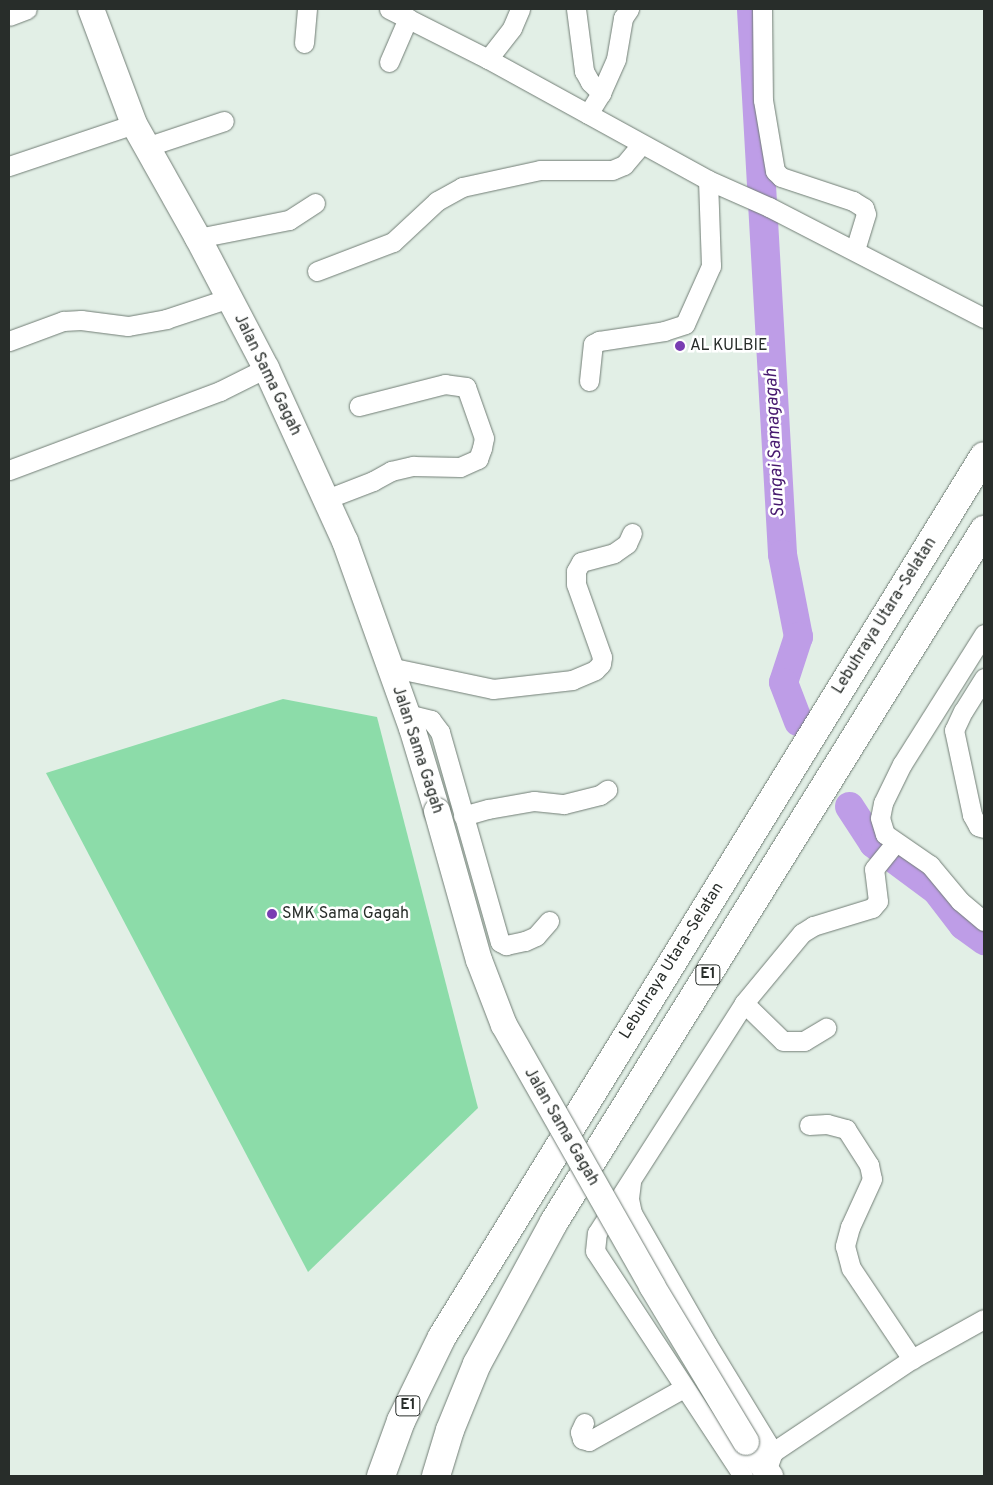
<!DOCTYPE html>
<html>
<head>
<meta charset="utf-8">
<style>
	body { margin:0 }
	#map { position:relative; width:993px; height:1485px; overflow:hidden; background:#e2efe6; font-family:Overpass,sans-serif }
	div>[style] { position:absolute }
	.green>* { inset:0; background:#8cdca9 }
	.river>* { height:29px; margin:-14.5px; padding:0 14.5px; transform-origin:14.5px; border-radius:14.5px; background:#be9de7 }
	.roads { filter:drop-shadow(0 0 1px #717d75) drop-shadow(0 0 1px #717d75) }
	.street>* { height:19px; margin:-9.5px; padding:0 9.5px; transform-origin:9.5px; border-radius:9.5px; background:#fff }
	.secondary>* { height:26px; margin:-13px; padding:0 13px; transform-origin:13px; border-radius:13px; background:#fff }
	.highway>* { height:28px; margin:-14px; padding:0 14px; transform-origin:14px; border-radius:14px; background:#fff }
	.bridges { filter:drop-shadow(0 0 1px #717d75) drop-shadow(0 0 1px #717d75) }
	.secondary-bridge>* { height:26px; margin:-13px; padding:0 13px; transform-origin:13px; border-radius:13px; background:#fff }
	.dots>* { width:14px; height:14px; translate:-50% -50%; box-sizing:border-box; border:2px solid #fff; border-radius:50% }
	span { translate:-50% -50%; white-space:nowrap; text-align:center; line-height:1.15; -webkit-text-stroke:5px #fff; paint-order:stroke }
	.shield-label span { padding:1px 4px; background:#fff; border:1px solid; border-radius:4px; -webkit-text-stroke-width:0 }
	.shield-label { font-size:15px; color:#282d2a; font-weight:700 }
	.poi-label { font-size:16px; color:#282d2a }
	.left { translate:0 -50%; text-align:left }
	.street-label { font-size:16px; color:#282d2a }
	.water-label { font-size:18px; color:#47196f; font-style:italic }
	.frame { position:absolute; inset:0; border:10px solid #282d2a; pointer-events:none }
</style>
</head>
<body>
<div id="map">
	<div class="green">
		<div style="clip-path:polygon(283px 699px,377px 717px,478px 1108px,308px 1272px,46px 773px)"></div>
	</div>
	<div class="river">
		<div style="left:751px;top:9px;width:546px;rotate:86.74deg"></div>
		<div style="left:782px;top:554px;width:84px;rotate:79deg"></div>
		<div style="left:798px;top:636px;width:48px;rotate:108.1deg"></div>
		<div style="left:783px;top:682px;width:42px;rotate:69deg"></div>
		<div style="left:849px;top:806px;width:44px;rotate:57deg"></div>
		<div style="left:873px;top:843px;width:79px;rotate:36.7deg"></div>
		<div style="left:936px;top:890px;width:44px;rotate:52.4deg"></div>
		<div style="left:963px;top:925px;width:26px;rotate:36deg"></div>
	</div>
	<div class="roads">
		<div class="street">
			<div style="left:389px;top:9px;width:111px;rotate:26.8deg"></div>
			<div style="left:488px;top:59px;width:251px;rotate:28.8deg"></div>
			<div style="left:708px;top:180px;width:67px;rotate:23.9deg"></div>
			<div style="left:769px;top:207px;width:242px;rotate:27.3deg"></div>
			<div style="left:576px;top:9px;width:63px;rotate:82.6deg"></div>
			<div style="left:584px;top:71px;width:13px;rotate:61deg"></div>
			<div style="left:590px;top:82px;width:16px;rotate:45deg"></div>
			<div style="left:762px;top:9px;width:91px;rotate:89.4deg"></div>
			<div style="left:763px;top:100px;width:72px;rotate:80.4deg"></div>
			<div style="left:775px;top:171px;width:8px;rotate:45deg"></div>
			<div style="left:781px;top:177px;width:76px;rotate:18.4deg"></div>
			<div style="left:853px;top:201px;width:13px;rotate:32deg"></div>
			<div style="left:864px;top:208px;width:6px;rotate:72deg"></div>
			<div style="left:866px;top:214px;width:38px;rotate:107deg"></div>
			<div style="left:9px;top:16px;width:19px;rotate:-21deg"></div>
			<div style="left:304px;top:43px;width:34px;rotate:-85deg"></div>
			<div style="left:488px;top:59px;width:39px;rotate:-52deg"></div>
			<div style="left:512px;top:28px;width:21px;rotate:-67deg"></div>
			<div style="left:389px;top:62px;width:48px;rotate:-66.6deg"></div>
			<div style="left:588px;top:114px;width:25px;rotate:-58deg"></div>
			<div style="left:601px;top:93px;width:37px;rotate:-66deg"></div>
			<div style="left:616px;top:59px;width:42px;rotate:-80.3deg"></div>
			<div style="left:623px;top:18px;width:11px;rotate:-56deg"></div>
			<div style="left:146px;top:147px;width:82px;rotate:-18.4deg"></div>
			<div style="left:9px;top:166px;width:132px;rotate:-18.6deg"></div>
			<div style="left:198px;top:238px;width:93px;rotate:-11.2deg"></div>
			<div style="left:289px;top:220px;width:31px;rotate:-33deg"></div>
			<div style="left:317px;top:271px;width:81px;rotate:-20.9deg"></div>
			<div style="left:393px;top:242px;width:60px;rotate:-43deg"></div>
			<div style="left:437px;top:201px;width:29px;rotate:-29deg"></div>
			<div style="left:462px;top:187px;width:80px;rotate:-12.3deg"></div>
			<div style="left:540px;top:170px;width:72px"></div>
			<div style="left:612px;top:170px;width:13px;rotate:-23deg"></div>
			<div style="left:624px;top:165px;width:26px;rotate:-50deg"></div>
			<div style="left:9px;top:341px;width:58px;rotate:-20.3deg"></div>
			<div style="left:63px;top:321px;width:18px;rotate:-3deg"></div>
			<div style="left:81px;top:320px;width:47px;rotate:7.3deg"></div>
			<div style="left:128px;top:326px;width:39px;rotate:-10deg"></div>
			<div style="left:166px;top:319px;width:66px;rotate:-18.4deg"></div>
			<div style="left:589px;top:381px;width:37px;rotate:-84deg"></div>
			<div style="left:593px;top:344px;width:7px;rotate:-27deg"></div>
			<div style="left:599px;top:341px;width:66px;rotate:-8.7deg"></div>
			<div style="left:664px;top:331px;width:22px;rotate:-18deg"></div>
			<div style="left:685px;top:324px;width:64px;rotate:-65.9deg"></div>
			<div style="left:711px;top:266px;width:86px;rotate:-92deg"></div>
			<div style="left:9px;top:470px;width:225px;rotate:-20.5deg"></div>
			<div style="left:220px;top:391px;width:51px;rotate:-26.6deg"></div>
			<div style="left:324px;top:500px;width:53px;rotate:-21.2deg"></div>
			<div style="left:373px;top:481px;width:21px;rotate:-29deg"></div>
			<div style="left:391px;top:471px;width:23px;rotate:-13deg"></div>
			<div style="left:413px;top:466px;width:47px;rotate:1.2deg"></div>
			<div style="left:460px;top:467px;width:20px;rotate:-24deg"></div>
			<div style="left:478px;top:459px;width:12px;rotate:-70deg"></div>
			<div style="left:482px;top:448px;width:10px;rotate:-79deg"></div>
			<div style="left:484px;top:438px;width:54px;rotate:-109.4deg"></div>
			<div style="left:466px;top:387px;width:21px;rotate:-172deg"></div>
			<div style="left:445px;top:384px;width:89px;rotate:165.7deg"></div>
			<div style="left:984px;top:634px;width:154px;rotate:122.2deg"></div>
			<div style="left:902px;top:764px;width:43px;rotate:116deg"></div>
			<div style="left:883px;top:803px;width:15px;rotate:101deg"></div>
			<div style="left:880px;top:818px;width:17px;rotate:73deg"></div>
			<div style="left:885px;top:834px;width:55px;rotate:34.6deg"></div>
			<div style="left:930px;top:865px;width:47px;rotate:50.2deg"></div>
			<div style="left:960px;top:901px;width:31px;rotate:40deg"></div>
			<div style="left:389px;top:667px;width:106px;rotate:11.9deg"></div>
			<div style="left:493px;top:689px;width:80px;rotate:-6.5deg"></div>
			<div style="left:572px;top:680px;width:25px;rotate:-23deg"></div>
			<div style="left:595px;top:670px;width:8px;rotate:-45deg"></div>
			<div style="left:601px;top:664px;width:7px;rotate:-82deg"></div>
			<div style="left:602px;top:657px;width:77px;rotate:-109.6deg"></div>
			<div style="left:576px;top:584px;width:13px;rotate:-90deg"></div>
			<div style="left:576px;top:571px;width:10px;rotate:-61deg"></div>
			<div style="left:581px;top:562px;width:34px;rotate:-15deg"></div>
			<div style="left:614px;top:553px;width:16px;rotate:-35deg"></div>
			<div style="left:627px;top:544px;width:12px;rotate:-66deg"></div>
			<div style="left:984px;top:678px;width:39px;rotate:122deg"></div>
			<div style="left:963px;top:711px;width:21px;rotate:115deg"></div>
			<div style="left:954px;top:730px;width:87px;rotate:78deg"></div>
			<div style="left:972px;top:815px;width:13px;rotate:61deg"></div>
			<div style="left:978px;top:826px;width:6px;rotate:18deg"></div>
			<div style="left:407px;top:714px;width:25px;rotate:14deg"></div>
			<div style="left:431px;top:720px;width:15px;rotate:53deg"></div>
			<div style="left:440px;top:732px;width:218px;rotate:74.1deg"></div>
			<div style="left:500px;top:942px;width:7px;rotate:27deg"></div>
			<div style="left:506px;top:945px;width:19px;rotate:-12deg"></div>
			<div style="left:525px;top:941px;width:12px;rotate:-24deg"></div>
			<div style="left:536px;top:936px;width:20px;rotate:-49deg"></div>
			<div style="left:463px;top:816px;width:26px;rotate:-16deg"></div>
			<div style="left:488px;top:809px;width:47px;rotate:-9.9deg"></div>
			<div style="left:534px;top:801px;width:30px;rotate:6deg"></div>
			<div style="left:564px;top:804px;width:37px;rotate:-14deg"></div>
			<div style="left:600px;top:795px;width:9px;rotate:-36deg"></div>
			<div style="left:744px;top:1003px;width:54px;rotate:44.3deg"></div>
			<div style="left:783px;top:1041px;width:21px"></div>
			<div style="left:804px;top:1041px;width:26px;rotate:-31deg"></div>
			<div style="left:809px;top:1125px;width:18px;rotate:-3deg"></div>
			<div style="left:827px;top:1124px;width:20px;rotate:15deg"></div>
			<div style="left:846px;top:1129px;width:43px;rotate:57.4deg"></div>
			<div style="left:869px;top:1165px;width:14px;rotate:78deg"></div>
			<div style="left:872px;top:1179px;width:53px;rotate:114.6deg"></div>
			<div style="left:850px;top:1227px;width:20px;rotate:105deg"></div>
			<div style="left:845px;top:1246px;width:23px;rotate:75deg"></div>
			<div style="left:851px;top:1268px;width:110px;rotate:56.2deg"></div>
			<div style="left:631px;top:1182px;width:17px;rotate:97deg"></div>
			<div style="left:629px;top:1199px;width:14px;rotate:78deg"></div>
			<div style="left:632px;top:1213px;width:151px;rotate:60.2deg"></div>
			<div style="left:707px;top:1344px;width:127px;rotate:58.6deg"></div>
			<div style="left:584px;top:1423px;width:10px;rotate:114deg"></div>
			<div style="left:580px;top:1432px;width:7px;rotate:74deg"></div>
			<div style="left:582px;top:1439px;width:7px;rotate:16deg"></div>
			<div style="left:589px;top:1441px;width:109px;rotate:-29.2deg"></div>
			<div style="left:769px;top:1463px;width:12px;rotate:-70deg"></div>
			<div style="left:773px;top:1452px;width:167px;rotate:-33.8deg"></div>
			<div style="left:912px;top:1359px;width:82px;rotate:-29.1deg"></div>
			<div style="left:743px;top:1476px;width:269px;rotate:-123.3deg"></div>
			<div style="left:595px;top:1251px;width:18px;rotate:-84deg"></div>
			<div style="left:597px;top:1233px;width:273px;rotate:-57.4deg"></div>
			<div style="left:744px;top:1003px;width:91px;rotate:-50.4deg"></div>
			<div style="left:802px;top:933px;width:13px;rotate:-32deg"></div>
			<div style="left:813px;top:926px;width:62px;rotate:-17deg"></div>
			<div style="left:872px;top:908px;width:9px;rotate:-49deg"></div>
			<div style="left:878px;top:901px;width:32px;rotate:-97deg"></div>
			<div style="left:874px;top:869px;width:33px;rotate:-51deg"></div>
		</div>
		<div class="secondary">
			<div style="left:91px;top:9px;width:123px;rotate:69.5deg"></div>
			<div style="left:134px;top:124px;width:131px;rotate:60.7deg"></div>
			<div style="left:198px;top:238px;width:147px;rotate:62.4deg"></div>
			<div style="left:266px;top:368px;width:190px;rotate:65.5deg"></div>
			<div style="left:345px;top:541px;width:199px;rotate:70.3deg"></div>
			<div style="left:412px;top:728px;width:87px;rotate:73.2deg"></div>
			<div style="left:746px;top:1442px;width:42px;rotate:54.8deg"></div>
		</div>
		<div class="highway">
			<div style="left:381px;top:1476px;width:59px;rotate:-70deg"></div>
			<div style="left:401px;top:1421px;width:93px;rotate:-64deg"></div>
			<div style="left:442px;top:1337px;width:1034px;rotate:-58.4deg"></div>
			<div style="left:436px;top:1476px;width:48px;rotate:-73.1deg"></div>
			<div style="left:450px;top:1430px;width:71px;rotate:-67.8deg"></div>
			<div style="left:477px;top:1364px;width:162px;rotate:-61.5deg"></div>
			<div style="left:554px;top:1222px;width:815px;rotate:-58.14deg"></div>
		</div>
	</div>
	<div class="bridges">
		<div class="secondary-bridge">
			<div style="left:437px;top:811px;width:155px;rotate:74.3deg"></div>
			<div style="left:479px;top:960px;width:70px;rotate:69deg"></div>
			<div style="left:504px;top:1025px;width:300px;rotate:60.4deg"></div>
			<div style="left:652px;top:1286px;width:182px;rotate:58.9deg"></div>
		</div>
	</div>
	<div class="dots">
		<div style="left:680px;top:346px;background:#793db2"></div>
		<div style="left:272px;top:914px;background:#793db2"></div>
	</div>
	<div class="shield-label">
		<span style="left:708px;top:975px">E1</span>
		<span style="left:408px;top:1406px">E1</span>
	</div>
	<div class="poi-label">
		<span class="left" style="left:690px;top:346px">AL KULBIE</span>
		<span class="left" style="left:282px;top:914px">SMK Sama Gagah</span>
	</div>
	<div class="street-label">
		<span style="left:267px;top:375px;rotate:64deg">Jalan Sama Gagah</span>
		<span style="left:885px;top:616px;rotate:-58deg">Lebuhraya Utara–Selatan</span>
		<span style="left:417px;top:750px;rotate:72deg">Jalan Sama Gagah</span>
		<span style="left:672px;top:961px;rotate:-58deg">Lebuhraya Utara–Selatan</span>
		<span style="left:561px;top:1127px;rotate:60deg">Jalan Sama Gagah</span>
	</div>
	<div class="water-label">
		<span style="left:776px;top:443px;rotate:-93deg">Sungai Samagagah</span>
	</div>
	<div class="frame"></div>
</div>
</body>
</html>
